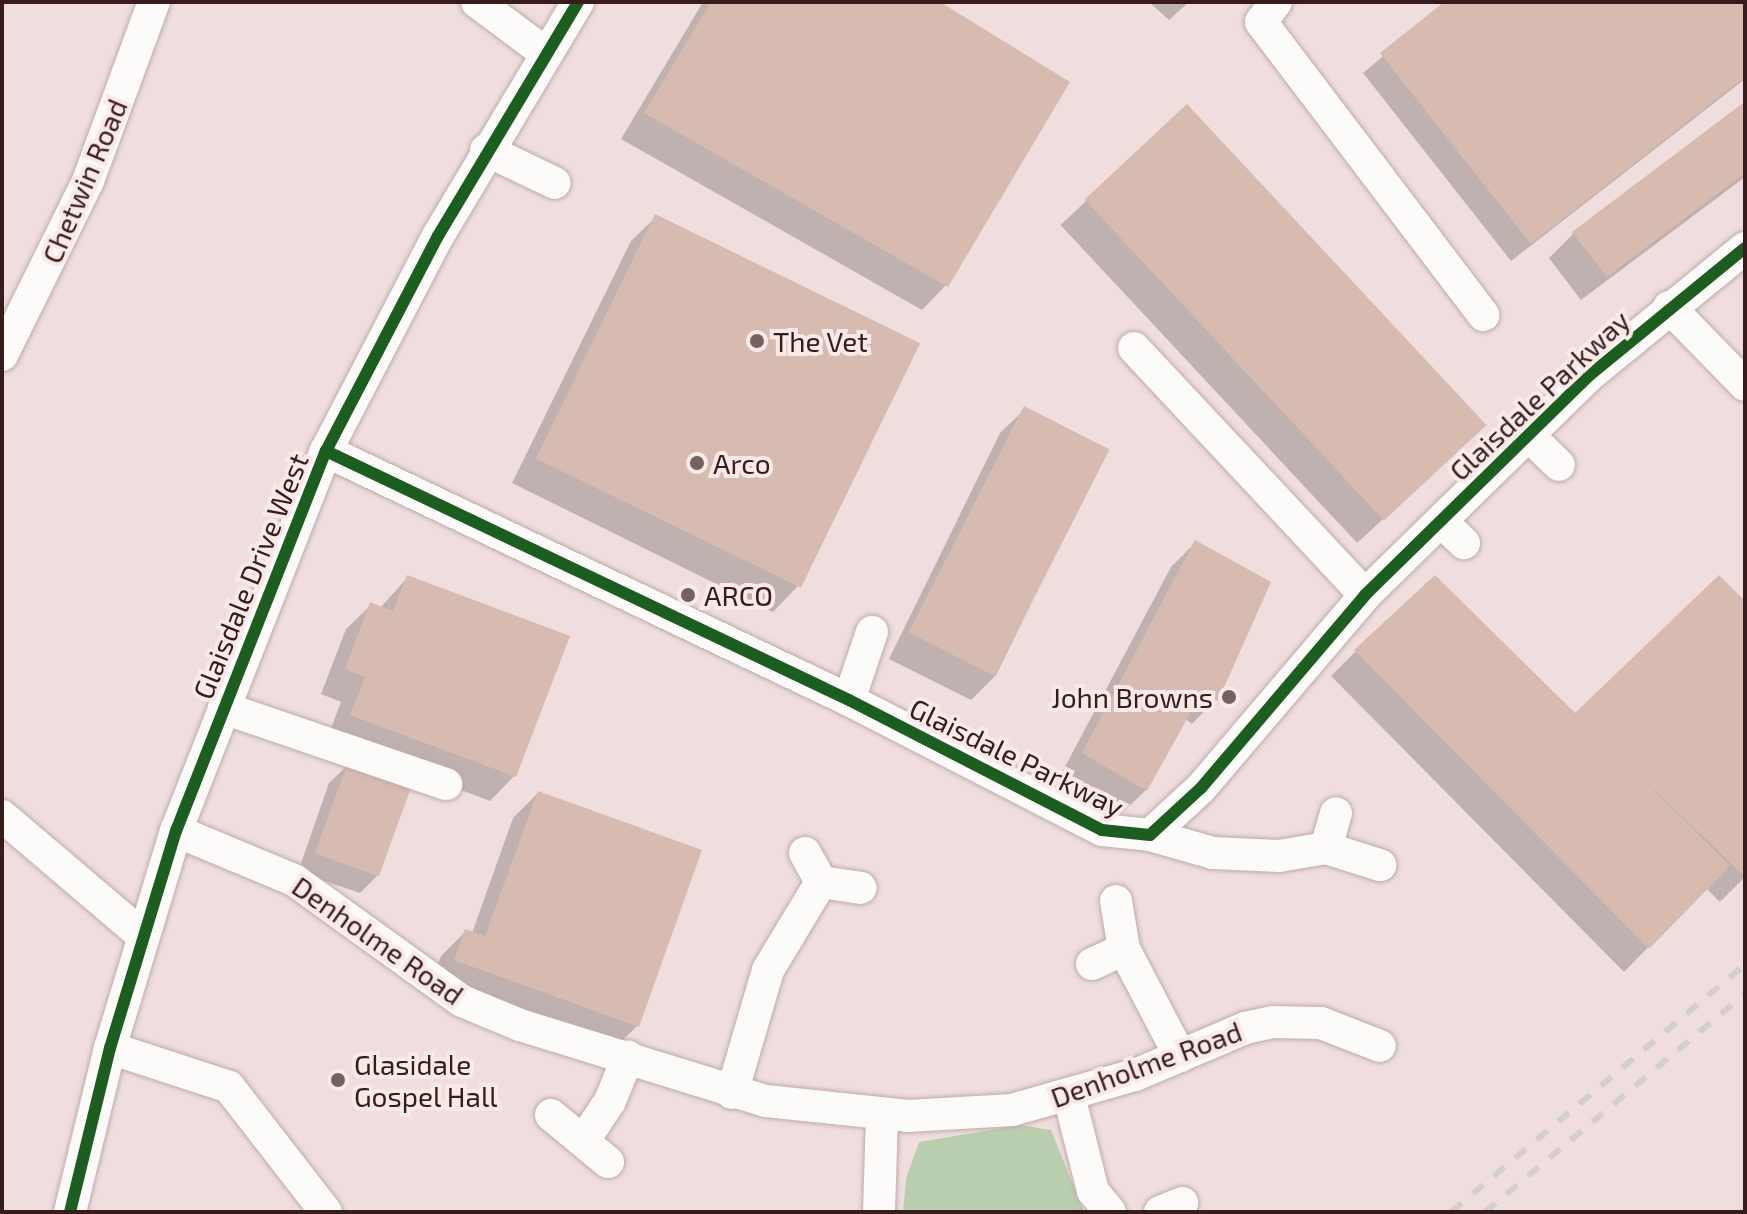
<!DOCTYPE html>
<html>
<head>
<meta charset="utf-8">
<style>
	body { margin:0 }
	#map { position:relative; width:1747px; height:1214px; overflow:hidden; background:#efdedd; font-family:"Exo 2",sans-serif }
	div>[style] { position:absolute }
	.green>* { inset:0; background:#b9ceaf }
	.shadow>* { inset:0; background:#0003; transform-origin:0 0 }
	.building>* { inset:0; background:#d7bab0; transform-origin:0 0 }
	.roads { filter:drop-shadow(0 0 2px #bfaaa9) drop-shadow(0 0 2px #bfaaa9) }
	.minor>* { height:32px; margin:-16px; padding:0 16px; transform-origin:16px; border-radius:16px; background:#fdfafa }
	.rail>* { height:6px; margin-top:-3px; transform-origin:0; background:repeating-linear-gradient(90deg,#d4cece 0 14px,transparent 0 28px) }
	.cycleway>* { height:12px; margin:-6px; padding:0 6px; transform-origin:6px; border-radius:6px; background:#1b5e20 }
	.dots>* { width:22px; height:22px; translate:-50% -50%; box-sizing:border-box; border:4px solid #f9e9e8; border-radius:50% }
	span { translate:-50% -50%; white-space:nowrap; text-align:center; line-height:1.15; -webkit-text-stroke:8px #f9e9e8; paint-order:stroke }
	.street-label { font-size:28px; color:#371c1b }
	.poi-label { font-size:28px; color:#371c1b }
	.left { translate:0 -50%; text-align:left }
	.right { translate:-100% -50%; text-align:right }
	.frame { position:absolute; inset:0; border:4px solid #371c1b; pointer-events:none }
</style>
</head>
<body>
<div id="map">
	<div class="green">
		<div style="clip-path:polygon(1020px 1125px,1051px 1130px,1084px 1212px,903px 1212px,906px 1179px,919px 1142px)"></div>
	</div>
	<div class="shadow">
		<div style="clip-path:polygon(703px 2px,936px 2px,946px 285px,922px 310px,621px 139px)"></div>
		<div style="clip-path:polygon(1149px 2px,1189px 2px,1169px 20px)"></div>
		<div style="clip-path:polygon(1448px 2px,1745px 2px,1745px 79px,1511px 261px,1363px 73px)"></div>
		<div style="clip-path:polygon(1742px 106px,1745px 177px,1581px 300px,1549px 258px,1574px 233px)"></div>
		<div style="left:1187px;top:107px;width:435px;height:173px;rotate:47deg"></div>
		<div style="clip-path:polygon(656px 217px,797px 587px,773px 612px,512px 483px,631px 241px)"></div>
		<div style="clip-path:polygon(1025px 409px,1107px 449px,996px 675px,971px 700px,889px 659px,1000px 433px)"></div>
		<div style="clip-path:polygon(1196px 542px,1216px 699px,1192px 724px,1185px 719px,1146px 790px,1121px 814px,1059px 778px,1171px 567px)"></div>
		<div style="clip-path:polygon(408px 577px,514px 776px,490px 801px,327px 739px,341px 702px,321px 694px,346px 629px,371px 605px,380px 608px)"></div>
		<div style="clip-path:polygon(1745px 604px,1745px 877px,1720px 902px,1706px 888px,1624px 972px,1331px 676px,1356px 651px,1575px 716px)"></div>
		<div style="clip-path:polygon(348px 765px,378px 875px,360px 893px,298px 872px,329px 783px)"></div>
		<div style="clip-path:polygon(538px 793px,637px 1026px,612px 1051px,430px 985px,441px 956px,466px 931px,472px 933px,513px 818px)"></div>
	</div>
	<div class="building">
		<div style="clip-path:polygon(711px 2px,940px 2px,1070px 82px,948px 287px,644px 113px)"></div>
		<div style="clip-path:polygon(1444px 2px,1745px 2px,1745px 77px,1531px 244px,1380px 53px)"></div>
		<div style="clip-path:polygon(1743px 103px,1745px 173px,1607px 277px,1572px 232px)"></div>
		<div style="left:1187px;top:104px;width:439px;height:140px;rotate:47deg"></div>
		<div style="left:655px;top:214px;width:295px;height:272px;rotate:26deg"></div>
		<div style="left:1024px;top:406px;width:96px;height:254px;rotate:27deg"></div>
		<div style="clip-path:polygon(1195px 540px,1271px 582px,1218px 701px,1203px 690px,1147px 791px,1082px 753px)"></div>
		<div style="clip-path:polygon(407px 575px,570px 636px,516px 777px,350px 715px,365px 677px,345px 669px,370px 602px,393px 611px)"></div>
		<div style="clip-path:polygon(1435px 575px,1575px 713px,1719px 575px,1745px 601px,1745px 877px,1634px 770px,1730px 866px,1649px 949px,1354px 650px)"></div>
		<div style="left:348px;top:762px;width:68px;height:97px;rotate:20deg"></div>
		<div style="clip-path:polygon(538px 791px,702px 850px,639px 1027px,454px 960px,465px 929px,485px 936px)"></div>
	</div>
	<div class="roads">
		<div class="minor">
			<div style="left:477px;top:2px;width:84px;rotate:36.7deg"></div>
			<div style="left:1276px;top:2px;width:25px;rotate:127deg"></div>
			<div style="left:1261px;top:22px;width:368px;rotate:52.8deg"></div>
			<div style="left:486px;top:150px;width:76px;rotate:25.6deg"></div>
			<div style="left:1669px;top:307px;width:109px;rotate:45.7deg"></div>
			<div style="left:1134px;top:348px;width:338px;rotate:46.9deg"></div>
			<div style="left:2px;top:355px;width:194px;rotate:-63.7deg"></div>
			<div style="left:88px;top:181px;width:191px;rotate:-69.8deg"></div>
			<div style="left:1528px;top:435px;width:43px;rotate:44.1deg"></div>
			<div style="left:326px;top:451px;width:579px;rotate:25.46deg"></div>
			<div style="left:849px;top:700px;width:284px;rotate:27.2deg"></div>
			<div style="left:1102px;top:830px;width:48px;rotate:5.9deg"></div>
			<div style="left:1150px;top:835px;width:69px;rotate:-42.7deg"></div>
			<div style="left:1201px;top:788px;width:253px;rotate:-49.6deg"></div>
			<div style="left:1365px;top:595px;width:316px;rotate:-44.4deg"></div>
			<div style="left:1591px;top:374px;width:199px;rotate:-39.3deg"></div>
			<div style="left:1441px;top:521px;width:32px;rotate:44deg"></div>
			<div style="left:849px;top:700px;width:72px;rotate:-71.3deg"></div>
			<div style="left:224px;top:708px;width:235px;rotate:18.9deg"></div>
			<div style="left:2px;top:816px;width:185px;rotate:40.4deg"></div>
			<div style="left:176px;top:831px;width:128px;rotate:22.6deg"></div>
			<div style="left:294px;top:880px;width:207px;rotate:35.8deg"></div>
			<div style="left:462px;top:1001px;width:63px;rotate:22.5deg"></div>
			<div style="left:520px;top:1025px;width:257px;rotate:17.2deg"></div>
			<div style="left:766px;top:1101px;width:143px;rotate:6deg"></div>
			<div style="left:908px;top:1116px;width:104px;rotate:-3.3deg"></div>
			<div style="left:1012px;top:1110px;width:128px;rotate:-15.9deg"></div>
			<div style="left:1135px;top:1075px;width:120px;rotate:-23.1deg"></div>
			<div style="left:1245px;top:1028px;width:29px;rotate:-12deg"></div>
			<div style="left:1273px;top:1022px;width:48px;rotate:1.2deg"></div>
			<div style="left:1321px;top:1023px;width:63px;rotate:21.3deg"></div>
			<div style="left:1150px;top:835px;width:66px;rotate:15.9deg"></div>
			<div style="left:1213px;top:853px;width:66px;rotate:2.6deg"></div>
			<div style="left:1279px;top:856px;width:48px;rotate:-9.7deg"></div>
			<div style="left:1326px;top:848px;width:57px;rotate:17.5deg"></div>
			<div style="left:1326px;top:848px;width:36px;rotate:-74deg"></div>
			<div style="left:805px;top:853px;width:33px;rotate:61deg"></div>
			<div style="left:821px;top:882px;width:40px;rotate:8.5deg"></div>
			<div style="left:1116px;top:901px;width:49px;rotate:80.5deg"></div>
			<div style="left:1124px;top:949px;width:121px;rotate:62.4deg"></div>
			<div style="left:1092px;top:964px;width:35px;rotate:-25deg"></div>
			<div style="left:110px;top:1048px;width:125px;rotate:18.1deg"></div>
			<div style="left:229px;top:1087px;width:158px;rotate:52.2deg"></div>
			<div style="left:732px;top:1093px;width:128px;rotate:-73.7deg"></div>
			<div style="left:768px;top:970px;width:103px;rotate:-58.9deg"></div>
			<div style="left:1069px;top:1096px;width:98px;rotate:75.8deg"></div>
			<div style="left:1093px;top:1191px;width:27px;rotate:51deg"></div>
			<div style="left:551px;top:1115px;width:74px;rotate:39.5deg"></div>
			<div style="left:584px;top:1140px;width:47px;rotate:-56.3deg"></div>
			<div style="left:610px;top:1101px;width:48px;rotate:-67.8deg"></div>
			<div style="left:70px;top:1212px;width:169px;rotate:-76.3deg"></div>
			<div style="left:110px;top:1048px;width:227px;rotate:-73.1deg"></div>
			<div style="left:176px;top:831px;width:409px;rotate:-68.5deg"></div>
			<div style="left:326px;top:451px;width:242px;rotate:-62.5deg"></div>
			<div style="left:438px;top:236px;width:273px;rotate:-59.1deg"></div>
			<div style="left:879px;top:1212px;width:98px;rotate:-88.2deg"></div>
			<div style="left:1160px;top:1212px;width:24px;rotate:-22deg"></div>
		</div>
	</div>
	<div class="rail">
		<div style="left:1451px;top:1212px;width:385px;rotate:-40.1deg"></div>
		<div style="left:1485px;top:1212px;width:339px;rotate:-40deg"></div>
	</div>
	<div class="cycleway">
		<div style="left:326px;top:451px;width:579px;rotate:25.46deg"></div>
		<div style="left:849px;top:700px;width:284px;rotate:27.2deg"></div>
		<div style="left:1102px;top:830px;width:48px;rotate:5.9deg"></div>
		<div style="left:1150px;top:835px;width:69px;rotate:-42.7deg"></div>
		<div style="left:1201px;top:788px;width:253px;rotate:-49.6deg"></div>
		<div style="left:1365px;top:595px;width:316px;rotate:-44.4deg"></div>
		<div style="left:1591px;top:374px;width:199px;rotate:-39.3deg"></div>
		<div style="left:70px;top:1212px;width:169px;rotate:-76.3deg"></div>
		<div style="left:110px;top:1048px;width:227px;rotate:-73.1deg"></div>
		<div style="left:176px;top:831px;width:409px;rotate:-68.5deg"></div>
		<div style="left:326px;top:451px;width:242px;rotate:-62.5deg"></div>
		<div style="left:438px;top:236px;width:273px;rotate:-59.1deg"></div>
	</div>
	<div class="dots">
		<div style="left:757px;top:341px;background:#77605f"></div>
		<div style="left:697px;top:463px;background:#77605f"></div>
		<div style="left:688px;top:595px;background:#77605f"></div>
		<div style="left:1229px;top:697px;background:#77605f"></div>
		<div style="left:338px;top:1080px;background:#77605f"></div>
	</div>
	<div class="street-label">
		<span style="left:84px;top:181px;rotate:-67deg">Chetwin Road</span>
		<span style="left:1539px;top:395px;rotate:-43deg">Glaisdale Parkway</span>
		<span style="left:250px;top:576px;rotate:-68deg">Glaisdale Drive West</span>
		<span style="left:1017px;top:757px;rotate:26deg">Glaisdale Parkway</span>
		<span style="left:378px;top:940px;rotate:35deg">Denholme Road</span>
		<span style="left:1146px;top:1064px;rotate:-20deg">Denholme Road</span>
	</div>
	<div class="poi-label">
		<span class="left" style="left:773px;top:341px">The Vet</span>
		<span class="left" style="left:713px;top:463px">Arco</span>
		<span class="left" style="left:704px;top:595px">ARCO</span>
		<span class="right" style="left:1213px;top:697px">John Browns</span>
		<span class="left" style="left:354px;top:1080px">Glasidale<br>Gospel Hall</span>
	</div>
	<div class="frame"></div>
</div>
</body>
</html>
